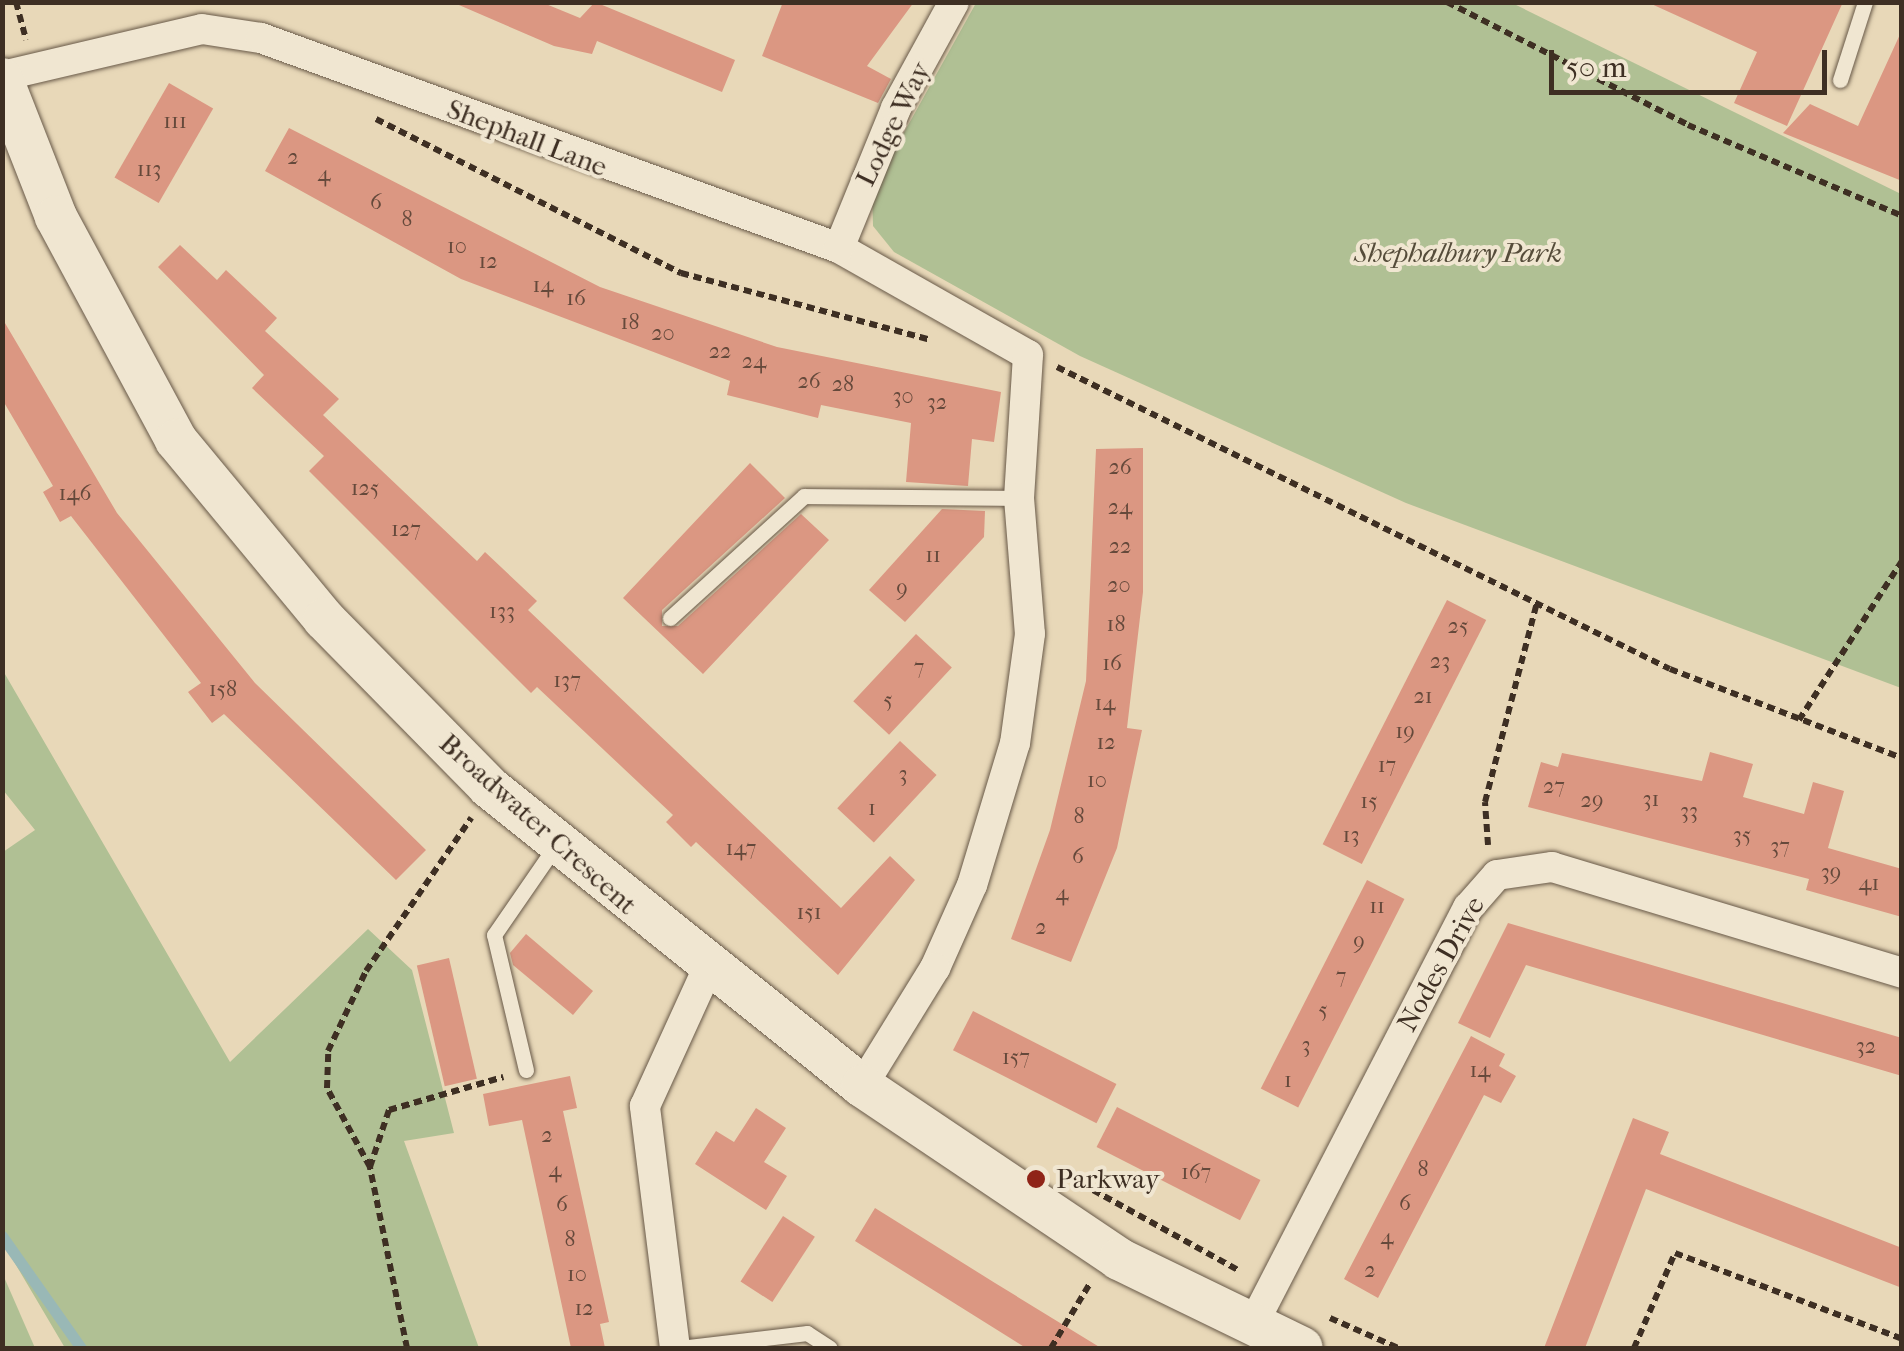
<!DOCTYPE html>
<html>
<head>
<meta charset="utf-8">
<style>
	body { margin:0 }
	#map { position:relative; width:1904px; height:1351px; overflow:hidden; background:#e8d8b8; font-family:"IM FELL French Canon",serif }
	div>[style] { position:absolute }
	.green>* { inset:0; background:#b0c094 }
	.stream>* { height:11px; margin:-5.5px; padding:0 5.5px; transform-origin:5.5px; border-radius:5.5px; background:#99b8b6 }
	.building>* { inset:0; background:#db9782; transform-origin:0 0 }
	.path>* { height:6px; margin-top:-3px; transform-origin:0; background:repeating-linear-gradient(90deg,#3e2f23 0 8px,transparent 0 13px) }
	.roads { filter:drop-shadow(0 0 2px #685948) drop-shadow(0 0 2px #685948) }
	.lane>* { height:15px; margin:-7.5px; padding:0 7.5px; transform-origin:7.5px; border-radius:7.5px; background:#f0e6d1 }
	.street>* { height:30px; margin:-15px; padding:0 15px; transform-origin:15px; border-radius:15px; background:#f0e6d1 }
	.secondary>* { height:42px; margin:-21px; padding:0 21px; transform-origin:21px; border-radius:21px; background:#f0e6d1 }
	.dots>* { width:28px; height:28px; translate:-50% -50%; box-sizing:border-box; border:5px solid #f0e6d1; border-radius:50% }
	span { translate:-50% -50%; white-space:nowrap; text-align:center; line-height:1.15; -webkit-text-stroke:8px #f0e6d1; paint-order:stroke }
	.number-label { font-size:22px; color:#65493b }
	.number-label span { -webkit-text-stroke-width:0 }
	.street-label { font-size:28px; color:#3e2f23 }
	.park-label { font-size:28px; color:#554c3a; font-style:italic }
	.poi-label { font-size:28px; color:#3e2f23 }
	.left { translate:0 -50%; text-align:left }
	.frame { position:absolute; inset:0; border:5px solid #3e2f23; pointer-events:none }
	.scale { position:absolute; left:1549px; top:50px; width:278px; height:45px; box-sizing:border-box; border:5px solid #3e2f23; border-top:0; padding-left:12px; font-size:30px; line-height:35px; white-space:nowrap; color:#3e2f23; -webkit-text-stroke:8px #f0e6d1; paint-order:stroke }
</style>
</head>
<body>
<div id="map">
	<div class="green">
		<div style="clip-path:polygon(976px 3px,1512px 3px,1901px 194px,1901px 688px,1406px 503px,1080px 356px,894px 252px,873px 226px,872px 190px)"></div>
		<div style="clip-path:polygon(2px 669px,230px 1062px,368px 929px,412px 970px,454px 1133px,404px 1141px,479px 1348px,65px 1348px,3px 1243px,3px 852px,35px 830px,3px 790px)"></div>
		<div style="clip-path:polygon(2px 1275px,4px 1277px,35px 1348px,3px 1348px)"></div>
	</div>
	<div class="stream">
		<div style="left:2px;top:1236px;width:137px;rotate:54.8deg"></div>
	</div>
	<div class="building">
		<div style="clip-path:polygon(452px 2px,541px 2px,580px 18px,595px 2px,735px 60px,722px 92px,597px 41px,592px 54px,554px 46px)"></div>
		<div style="clip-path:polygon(783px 2px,914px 2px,867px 66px,891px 79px,878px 103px,762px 56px)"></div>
		<div style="clip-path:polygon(1647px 2px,1843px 2px,1787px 126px,1734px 103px,1757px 52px)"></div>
		<div style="clip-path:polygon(1902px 30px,1902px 181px,1783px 133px,1810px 104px,1858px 126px)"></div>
		<div style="left:169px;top:83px;width:51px;height:109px;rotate:30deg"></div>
		<div style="clip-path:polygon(289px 128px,600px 287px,777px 347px,1001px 392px,994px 442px,972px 439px,968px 486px,906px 482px,911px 423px,821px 405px,818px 418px,727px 395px,730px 381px,461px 279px,265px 171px)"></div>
		<div style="clip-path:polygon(180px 245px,217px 280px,226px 270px,277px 318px,265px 331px,339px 399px,323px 415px,477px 561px,485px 552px,537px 601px,528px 610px,841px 908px,890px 856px,915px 880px,838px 975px,696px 842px,691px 847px,666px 822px,673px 815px,537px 687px,531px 693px,309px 471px,324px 456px,252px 388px,264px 375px,158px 267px)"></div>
		<div style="clip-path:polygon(2px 318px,117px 513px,255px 683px,426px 850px,396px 880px,224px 714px,212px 723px,188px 692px,201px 683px,71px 516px,60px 522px,43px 492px,53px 486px,2px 399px)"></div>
		<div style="clip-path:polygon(1143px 448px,1143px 592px,1127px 728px,1142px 730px,1117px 848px,1071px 962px,1011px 939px,1050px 830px,1086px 681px,1096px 449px)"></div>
		<div style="clip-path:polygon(750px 463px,785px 498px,662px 610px,662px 626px,678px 626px,801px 514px,829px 540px,703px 674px,623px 598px)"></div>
		<div style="clip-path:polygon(942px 509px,985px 511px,984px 537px,905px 622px,869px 590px)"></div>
		<div style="left:1447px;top:600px;width:44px;height:274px;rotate:27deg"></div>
		<div style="left:916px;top:634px;width:49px;height:92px;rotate:43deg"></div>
		<div style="left:900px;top:741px;width:50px;height:92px;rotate:43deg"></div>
		<div style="clip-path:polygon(1710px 752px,1753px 764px,1743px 797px,1804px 814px,1813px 782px,1844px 791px,1828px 848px,1902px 869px,1902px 917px,1806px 890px,1809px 879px,1528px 807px,1541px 762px,1558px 767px,1562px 753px,1702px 781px)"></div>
		<div style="left:1367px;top:880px;width:42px;height:234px;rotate:27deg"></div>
		<div style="clip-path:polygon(1508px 923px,1902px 1038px,1902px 1076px,1526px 965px,1490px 1038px,1458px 1023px)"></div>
		<div style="clip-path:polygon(526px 934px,593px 991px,573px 1015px,513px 965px,510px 953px)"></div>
		<div style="left:449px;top:958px;width:124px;height:33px;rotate:77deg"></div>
		<div style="left:973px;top:1011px;width:161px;height:44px;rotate:27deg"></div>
		<div style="clip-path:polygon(1471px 1036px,1505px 1054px,1499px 1066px,1516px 1076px,1501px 1103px,1484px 1095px,1378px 1298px,1344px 1279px)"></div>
		<div style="clip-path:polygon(570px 1076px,577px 1108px,563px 1111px,609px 1322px,600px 1324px,605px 1348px,571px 1348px,522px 1120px,489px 1126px,483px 1094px)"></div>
		<div style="left:1117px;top:1107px;width:161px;height:45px;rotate:27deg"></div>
		<div style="clip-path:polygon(756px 1108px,786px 1128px,764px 1162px,787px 1176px,766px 1210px,695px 1164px,716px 1131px,734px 1142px)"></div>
		<div style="clip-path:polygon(1633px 1118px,1669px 1132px,1660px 1154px,1902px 1248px,1902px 1288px,1646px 1189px,1585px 1348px,1544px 1348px)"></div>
		<div style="clip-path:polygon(875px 1208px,995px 1283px,1101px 1348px,1026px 1348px,855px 1241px)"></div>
		<div style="left:783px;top:1216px;width:38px;height:78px;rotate:33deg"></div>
	</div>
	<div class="path">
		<div style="left:16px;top:2px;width:39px;rotate:75deg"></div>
		<div style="left:1447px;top:2px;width:271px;rotate:27deg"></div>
		<div style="left:1688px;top:125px;width:233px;rotate:23deg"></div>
		<div style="left:376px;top:119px;width:342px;rotate:26.8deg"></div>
		<div style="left:681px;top:273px;width:256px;rotate:15deg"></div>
		<div style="left:1057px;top:367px;width:683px;rotate:26.23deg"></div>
		<div style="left:1670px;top:669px;width:248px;rotate:21deg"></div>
		<div style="left:1799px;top:720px;width:189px;rotate:-57.1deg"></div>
		<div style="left:1488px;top:845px;width:43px;rotate:-94deg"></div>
		<div style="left:1485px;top:802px;width:207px;rotate:-75.4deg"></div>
		<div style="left:370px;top:1167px;width:90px;rotate:-118.6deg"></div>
		<div style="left:327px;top:1088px;width:37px;rotate:-88deg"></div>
		<div style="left:328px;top:1051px;width:89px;rotate:-64.6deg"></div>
		<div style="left:366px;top:971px;width:186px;rotate:-55.5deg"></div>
		<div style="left:1093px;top:1190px;width:168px;rotate:28.9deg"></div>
		<div style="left:1330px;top:1318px;width:74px;rotate:23.8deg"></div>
		<div style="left:407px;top:1348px;width:185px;rotate:-101.6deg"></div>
		<div style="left:370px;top:1167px;width:60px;rotate:-71.6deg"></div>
		<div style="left:389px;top:1110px;width:119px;rotate:-16.1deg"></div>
		<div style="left:1051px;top:1348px;width:74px;rotate:-58.9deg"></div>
		<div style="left:1634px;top:1348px;width:103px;rotate:-66.7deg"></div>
		<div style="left:1675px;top:1253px;width:243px;rotate:20.7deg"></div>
	</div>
	<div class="roads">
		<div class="lane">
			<div style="left:1840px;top:80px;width:82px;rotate:-72.2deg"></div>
			<div style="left:670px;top:618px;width:181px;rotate:-42.3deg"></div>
			<div style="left:804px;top:496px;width:215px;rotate:0.5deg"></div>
			<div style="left:526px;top:1070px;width:139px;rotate:-103.3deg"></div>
			<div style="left:494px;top:935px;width:109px;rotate:-55.4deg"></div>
			<div style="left:680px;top:1348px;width:128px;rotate:-6.7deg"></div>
			<div style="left:807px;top:1333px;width:27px;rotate:33deg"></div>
		</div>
		<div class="street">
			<div style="left:2px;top:76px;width:205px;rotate:-13.2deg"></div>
			<div style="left:202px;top:29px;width:60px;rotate:8.7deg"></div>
			<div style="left:261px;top:38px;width:615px;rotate:19.97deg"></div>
			<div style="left:839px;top:248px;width:217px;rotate:29.5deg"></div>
			<div style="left:1028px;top:355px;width:143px;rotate:93.6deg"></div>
			<div style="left:1019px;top:498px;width:136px;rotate:85.4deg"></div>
			<div style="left:1030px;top:634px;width:110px;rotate:97.8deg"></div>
			<div style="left:1015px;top:743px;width:148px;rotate:106.8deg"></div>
			<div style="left:972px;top:885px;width:91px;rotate:114deg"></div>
			<div style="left:935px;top:968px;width:139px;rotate:121.7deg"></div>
			<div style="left:839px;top:248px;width:151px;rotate:-67.8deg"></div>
			<div style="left:896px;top:108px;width:121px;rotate:-61.3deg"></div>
			<div style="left:1252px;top:1326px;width:471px;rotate:-62.7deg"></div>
			<div style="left:1468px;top:908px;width:44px;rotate:-48.7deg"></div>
			<div style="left:1497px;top:875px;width:56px;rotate:-8.3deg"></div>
			<div style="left:1552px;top:867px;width:366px;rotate:16.8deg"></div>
			<div style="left:675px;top:1348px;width:244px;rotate:-97.1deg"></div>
			<div style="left:645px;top:1106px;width:149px;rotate:-65.5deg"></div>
		</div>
		<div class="secondary">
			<div style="left:2px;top:79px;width:148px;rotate:68.6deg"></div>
			<div style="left:56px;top:217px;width:253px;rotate:61.7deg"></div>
			<div style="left:176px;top:440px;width:232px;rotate:50.4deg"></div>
			<div style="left:324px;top:619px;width:235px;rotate:45.5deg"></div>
			<div style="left:489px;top:787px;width:478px;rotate:38.7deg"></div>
			<div style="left:862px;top:1086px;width:310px;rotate:33.9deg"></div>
			<div style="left:1119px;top:1259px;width:203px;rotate:25.9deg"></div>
		</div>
	</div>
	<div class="dots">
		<div style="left:1036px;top:1179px;background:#8f2418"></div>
	</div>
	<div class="number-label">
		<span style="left:175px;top:122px">111</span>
		<span style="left:293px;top:158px">2</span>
		<span style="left:149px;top:170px">113</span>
		<span style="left:324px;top:175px">4</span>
		<span style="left:376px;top:203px">6</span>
		<span style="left:407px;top:220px">8</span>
		<span style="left:457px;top:247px">10</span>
		<span style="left:488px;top:262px">12</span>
		<span style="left:543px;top:286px">14</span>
		<span style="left:576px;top:299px">16</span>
		<span style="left:630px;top:323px">18</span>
		<span style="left:663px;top:334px">20</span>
		<span style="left:720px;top:352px">22</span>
		<span style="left:754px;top:362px">24</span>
		<span style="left:809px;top:382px">26</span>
		<span style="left:843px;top:385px">28</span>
		<span style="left:903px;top:397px">30</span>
		<span style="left:937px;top:403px">32</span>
		<span style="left:1120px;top:468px">26</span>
		<span style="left:365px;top:489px">125</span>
		<span style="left:75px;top:494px">146</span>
		<span style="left:1120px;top:508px">24</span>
		<span style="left:406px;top:530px">127</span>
		<span style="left:1120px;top:547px">22</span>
		<span style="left:933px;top:556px">11</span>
		<span style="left:1119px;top:586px">20</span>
		<span style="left:902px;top:589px">9</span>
		<span style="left:502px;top:612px">133</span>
		<span style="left:1116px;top:625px">18</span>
		<span style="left:1458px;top:627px">25</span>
		<span style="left:1440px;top:662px">23</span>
		<span style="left:1112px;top:664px">16</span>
		<span style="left:919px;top:668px">7</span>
		<span style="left:567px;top:681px">137</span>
		<span style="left:223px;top:690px">158</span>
		<span style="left:1423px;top:697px">21</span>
		<span style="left:888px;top:701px">5</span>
		<span style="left:1105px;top:704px">14</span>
		<span style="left:1405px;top:732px">19</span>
		<span style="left:1106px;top:743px">12</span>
		<span style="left:1387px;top:766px">17</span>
		<span style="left:903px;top:775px">3</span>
		<span style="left:1097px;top:781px">10</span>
		<span style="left:1554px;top:787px">27</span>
		<span style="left:1651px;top:800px">31</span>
		<span style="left:1592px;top:801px">29</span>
		<span style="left:1369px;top:802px">15</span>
		<span style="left:872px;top:809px">1</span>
		<span style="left:1689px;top:812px">33</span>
		<span style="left:1079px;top:817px">8</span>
		<span style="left:1351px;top:836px">13</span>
		<span style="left:1742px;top:836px">35</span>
		<span style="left:1780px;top:847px">37</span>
		<span style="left:741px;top:849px">147</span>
		<span style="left:1078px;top:857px">6</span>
		<span style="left:1831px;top:873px">39</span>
		<span style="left:1869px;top:884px">41</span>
		<span style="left:1062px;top:894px">4</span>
		<span style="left:1377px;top:907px">11</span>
		<span style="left:809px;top:913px">151</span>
		<span style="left:1041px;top:928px">2</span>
		<span style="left:1359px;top:942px">9</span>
		<span style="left:1341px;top:977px">7</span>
		<span style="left:1323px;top:1011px">5</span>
		<span style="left:1306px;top:1046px">3</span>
		<span style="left:1866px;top:1047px">32</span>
		<span style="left:1016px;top:1058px">157</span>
		<span style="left:1480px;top:1071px">14</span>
		<span style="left:1288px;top:1081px">1</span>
		<span style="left:547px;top:1136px">2</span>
		<span style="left:1423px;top:1170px">8</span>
		<span style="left:555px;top:1171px">4</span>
		<span style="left:1196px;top:1173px">167</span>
		<span style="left:1405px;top:1204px">6</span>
		<span style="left:562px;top:1205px">6</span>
		<span style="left:1387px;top:1238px">4</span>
		<span style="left:570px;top:1240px">8</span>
		<span style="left:1370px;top:1271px">2</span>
		<span style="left:577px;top:1275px">10</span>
		<span style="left:584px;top:1309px">12</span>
	</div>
	<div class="street-label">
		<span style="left:893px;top:124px;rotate:-64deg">Lodge Way</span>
		<span style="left:527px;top:138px;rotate:21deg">Shephall Lane</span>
		<span style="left:538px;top:824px;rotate:42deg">Broadwater Crescent</span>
		<span style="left:1441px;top:964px;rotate:-61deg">Nodes Drive</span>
	</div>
	<div class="park-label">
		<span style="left:1458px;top:253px">Shephalbury Park</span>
	</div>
	<div class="poi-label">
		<span class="left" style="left:1056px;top:1179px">Parkway</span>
	</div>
	<div class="frame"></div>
	<div class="scale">50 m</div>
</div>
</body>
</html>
